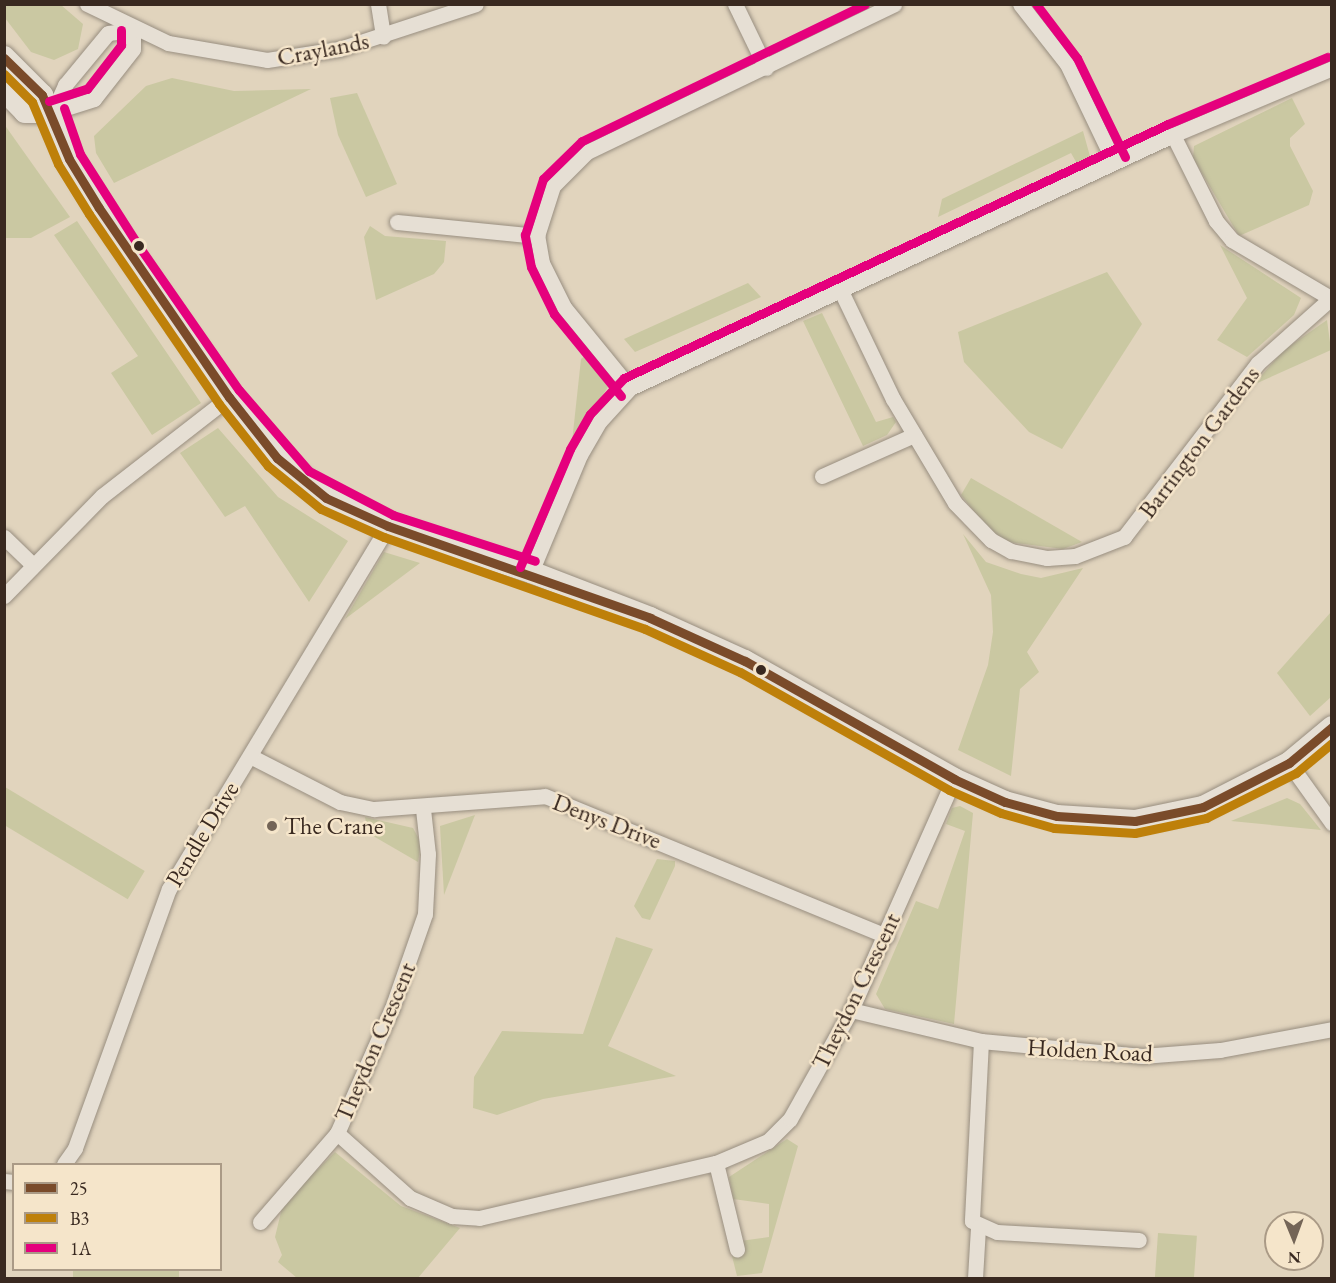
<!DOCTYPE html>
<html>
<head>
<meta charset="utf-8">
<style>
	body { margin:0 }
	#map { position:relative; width:1336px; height:1283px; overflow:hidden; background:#e1d4bd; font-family:"EB Garamond",serif }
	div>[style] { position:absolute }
	.green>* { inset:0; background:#cac8a2; transform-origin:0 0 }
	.roads { filter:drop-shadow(0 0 2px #988e80) drop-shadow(0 0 2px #988e80) }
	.street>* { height:15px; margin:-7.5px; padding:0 7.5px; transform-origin:7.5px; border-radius:7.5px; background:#e6dfd4 }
	.secondary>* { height:22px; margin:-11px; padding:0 11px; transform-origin:11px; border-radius:11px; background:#e6dfd4 }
	.bus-1>* { height:9px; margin:-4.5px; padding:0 4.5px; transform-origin:4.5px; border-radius:4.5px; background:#7a4b2a }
	.bus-2>* { height:9px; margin:-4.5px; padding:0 4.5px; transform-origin:4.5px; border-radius:4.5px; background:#be800a }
	.bus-3>* { height:9px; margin:-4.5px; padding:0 4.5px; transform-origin:4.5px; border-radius:4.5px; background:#e5007d }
	.dots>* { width:16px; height:16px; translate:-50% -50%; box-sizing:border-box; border:3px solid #f5e5ca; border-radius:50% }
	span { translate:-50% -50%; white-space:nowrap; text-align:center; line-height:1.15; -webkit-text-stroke:5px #f5e5ca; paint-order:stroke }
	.street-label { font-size:24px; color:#392920 }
	.poi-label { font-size:24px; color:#392920 }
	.left { translate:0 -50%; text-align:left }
	.frame { position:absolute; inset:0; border:6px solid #392920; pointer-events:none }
	.legend { position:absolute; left:12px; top:1163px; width:210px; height:108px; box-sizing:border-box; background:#f5e5ca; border:2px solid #aa9a86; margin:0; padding:8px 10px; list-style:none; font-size:18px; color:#392920 }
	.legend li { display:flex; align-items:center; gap:12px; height:30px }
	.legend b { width:30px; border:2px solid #aa9a86 }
	.north { position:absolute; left:1264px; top:1211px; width:60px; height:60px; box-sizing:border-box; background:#f5e5ca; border:2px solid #aa9a86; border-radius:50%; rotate:179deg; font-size:16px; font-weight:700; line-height:24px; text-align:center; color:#392920 }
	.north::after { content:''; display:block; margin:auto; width:21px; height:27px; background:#746557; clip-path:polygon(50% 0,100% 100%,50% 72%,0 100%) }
</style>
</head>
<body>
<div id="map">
	<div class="green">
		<div style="clip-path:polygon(5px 4px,61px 5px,83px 24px,78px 49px,54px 60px,31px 52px,5px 18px)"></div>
		<div style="clip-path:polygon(172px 78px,234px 91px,311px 89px,114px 183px,96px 153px,94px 136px,146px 86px)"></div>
		<div style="clip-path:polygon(357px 93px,397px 184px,366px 197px,338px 135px,330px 98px)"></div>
		<div style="clip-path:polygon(1292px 98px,1305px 124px,1290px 138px,1290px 146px,1313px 191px,1309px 205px,1239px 236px,1193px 158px,1194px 146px)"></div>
		<div style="clip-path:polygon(4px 124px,70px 217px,31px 238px,5px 238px)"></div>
		<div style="clip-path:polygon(1083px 131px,1091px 160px,1079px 167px,1071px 153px,938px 217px,942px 199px)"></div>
		<div style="clip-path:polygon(77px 221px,201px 403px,152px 435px,111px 373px,138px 356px,54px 235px)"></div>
		<div style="clip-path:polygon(370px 226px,385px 236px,446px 241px,444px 262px,434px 274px,376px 300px,364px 237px)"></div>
		<div style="clip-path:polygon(1220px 245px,1301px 298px,1294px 315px,1247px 357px,1217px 340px,1247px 298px)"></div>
		<div style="clip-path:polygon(1107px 272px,1142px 324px,1062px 449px,1029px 432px,964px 362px,958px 332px)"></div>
		<div style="clip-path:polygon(748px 283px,761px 297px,635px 352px,624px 339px)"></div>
		<div style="clip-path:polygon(822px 313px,876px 422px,893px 417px,896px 422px,887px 435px,863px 446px,803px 321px)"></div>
		<div style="clip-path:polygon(1327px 320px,1331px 350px,1253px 385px,1284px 350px)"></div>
		<div style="clip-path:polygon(586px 355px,608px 387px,572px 442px,581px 359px)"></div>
		<div style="clip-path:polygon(218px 428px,278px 497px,348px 541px,309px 602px,245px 506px,225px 517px,180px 453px)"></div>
		<div style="clip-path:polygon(971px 478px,1082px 542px,1063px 549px,1009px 542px,988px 529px,961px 495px)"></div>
		<div style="clip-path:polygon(963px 534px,986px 562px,1021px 574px,1041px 578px,1083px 568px,1027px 652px,1039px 672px,1020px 689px,1011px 776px,958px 750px,988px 665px,993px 632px,991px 595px)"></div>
		<div style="clip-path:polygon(384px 552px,420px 563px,345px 619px)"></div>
		<div style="clip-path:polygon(1331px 612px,1331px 697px,1310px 716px,1277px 673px)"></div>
		<div style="left:5px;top:787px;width:163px;height:33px;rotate:31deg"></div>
		<div style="clip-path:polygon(1287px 798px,1300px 804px,1321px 830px,1231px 821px)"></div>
		<div style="clip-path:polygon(960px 806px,973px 813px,954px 1024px,885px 1009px,876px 994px,916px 901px,938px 909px,965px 831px,946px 824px,952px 808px)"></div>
		<div style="clip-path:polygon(475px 815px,444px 895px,440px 826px)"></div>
		<div style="clip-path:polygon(365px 817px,413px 828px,421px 843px,418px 862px,368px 833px)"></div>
		<div style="clip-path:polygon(657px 859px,675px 861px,675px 866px,650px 920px,642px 918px,634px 906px)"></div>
		<div style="clip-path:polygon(616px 937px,653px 949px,608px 1046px,676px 1076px,543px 1099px,497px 1115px,473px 1108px,474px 1077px,502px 1031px,583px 1034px)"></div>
		<div style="clip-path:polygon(787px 1139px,798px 1146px,762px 1273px,737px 1276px,732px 1256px,743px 1253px,740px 1241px,769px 1237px,769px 1204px,733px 1199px,729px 1177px)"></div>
		<div style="clip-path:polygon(335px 1152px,401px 1206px,460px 1228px,418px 1278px,297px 1278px,278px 1262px,282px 1255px,275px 1237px,283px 1204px)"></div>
		<div style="left:1158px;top:1233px;width:39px;height:44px;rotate:4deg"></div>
		<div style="left:73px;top:1270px;width:106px;height:8px"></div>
	</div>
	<div class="roads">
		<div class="street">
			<div style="left:87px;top:4px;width:90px;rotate:25.7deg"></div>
			<div style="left:168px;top:43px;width:100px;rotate:9.7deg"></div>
			<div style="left:267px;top:60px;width:73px;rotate:-8.7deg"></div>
			<div style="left:339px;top:49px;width:144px;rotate:-18.2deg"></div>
			<div style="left:378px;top:4px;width:33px;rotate:81deg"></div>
			<div style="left:735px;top:4px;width:71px;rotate:64.2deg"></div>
			<div style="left:1020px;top:4px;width:76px;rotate:51.9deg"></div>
			<div style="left:1067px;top:64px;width:109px;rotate:64.4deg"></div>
			<div style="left:53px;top:112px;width:43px;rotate:-17.6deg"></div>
			<div style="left:94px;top:99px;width:63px;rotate:-52deg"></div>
			<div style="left:133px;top:49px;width:19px;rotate:-90deg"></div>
			<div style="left:53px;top:112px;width:30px;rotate:-66deg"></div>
			<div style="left:65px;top:85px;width:67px;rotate:-50.4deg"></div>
			<div style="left:108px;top:33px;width:25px;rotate:-7deg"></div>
			<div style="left:1173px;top:135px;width:96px;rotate:63.4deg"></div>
			<div style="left:1216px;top:221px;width:25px;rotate:50deg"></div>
			<div style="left:1232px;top:240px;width:116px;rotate:30.5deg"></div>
			<div style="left:397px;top:222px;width:141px;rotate:5.7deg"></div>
			<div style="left:840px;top:289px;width:122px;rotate:64.3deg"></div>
			<div style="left:893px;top:399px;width:121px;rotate:59.2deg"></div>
			<div style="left:955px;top:503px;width:52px;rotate:45.8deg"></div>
			<div style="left:991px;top:540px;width:23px;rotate:29deg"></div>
			<div style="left:1011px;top:551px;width:37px;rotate:11deg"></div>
			<div style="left:1047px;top:558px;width:28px;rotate:-4deg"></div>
			<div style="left:1075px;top:556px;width:53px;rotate:-21.2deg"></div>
			<div style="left:1124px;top:537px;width:220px;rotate:-52.4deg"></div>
			<div style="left:1258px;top:363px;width:98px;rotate:-41.7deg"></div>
			<div style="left:630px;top:388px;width:104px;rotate:-129.2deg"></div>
			<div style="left:564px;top:307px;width:49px;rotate:-116.6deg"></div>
			<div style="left:542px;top:263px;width:27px;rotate:-100deg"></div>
			<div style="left:537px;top:236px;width:52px;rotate:-72.3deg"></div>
			<div style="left:553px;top:186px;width:48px;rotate:-45deg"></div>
			<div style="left:587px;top:152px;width:341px;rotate:-25.7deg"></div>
			<div style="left:822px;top:476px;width:101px;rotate:-24deg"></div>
			<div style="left:4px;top:537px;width:39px;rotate:44deg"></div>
			<div style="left:531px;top:572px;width:127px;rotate:-67.3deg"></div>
			<div style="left:580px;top:455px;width:39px;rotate:-60deg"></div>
			<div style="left:600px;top:421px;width:45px;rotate:-47.7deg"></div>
			<div style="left:630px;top:388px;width:599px;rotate:-24.98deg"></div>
			<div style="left:1173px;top:135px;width:173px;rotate:-22.8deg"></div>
			<div style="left:4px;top:596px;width:140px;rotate:-45.6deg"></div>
			<div style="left:102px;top:496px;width:161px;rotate:-37.9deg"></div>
			<div style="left:250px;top:756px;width:101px;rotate:27.1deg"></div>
			<div style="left:340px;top:802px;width:35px;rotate:12deg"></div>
			<div style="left:374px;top:809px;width:171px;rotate:-4.3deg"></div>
			<div style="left:545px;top:796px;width:369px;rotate:22.3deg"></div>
			<div style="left:1289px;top:763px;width:74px;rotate:54.4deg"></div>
			<div style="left:423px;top:809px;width:45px;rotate:83.7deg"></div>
			<div style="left:428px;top:854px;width:60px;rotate:92.9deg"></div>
			<div style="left:425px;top:914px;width:100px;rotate:109.3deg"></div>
			<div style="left:392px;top:1008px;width:137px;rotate:113.7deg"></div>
			<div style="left:337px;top:1133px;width:98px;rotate:41.7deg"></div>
			<div style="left:410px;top:1198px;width:46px;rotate:23.2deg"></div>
			<div style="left:452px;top:1216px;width:27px;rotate:4deg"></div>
			<div style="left:479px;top:1218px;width:243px;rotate:-13.1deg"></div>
			<div style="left:716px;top:1163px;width:56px;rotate:-22.9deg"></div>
			<div style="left:768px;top:1141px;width:31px;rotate:-45deg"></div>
			<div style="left:790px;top:1119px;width:125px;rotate:-60.8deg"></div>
			<div style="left:851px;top:1010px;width:253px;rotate:-66deg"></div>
			<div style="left:851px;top:1010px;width:134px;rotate:13.4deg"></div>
			<div style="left:981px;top:1041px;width:162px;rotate:5.3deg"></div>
			<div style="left:1142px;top:1056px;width:78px;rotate:-4.4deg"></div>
			<div style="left:1220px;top:1050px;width:114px;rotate:-10.6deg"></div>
			<div style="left:981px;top:1041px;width:180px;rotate:92.9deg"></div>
			<div style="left:972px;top:1221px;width:27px;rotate:24deg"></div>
			<div style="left:997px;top:1232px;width:142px;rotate:3.2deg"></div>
			<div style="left:716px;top:1163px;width:89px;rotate:76.3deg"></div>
			<div style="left:64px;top:1164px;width:19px;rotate:-55deg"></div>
			<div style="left:75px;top:1148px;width:276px;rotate:-70.1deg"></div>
			<div style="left:169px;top:889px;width:424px;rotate:-58.9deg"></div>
			<div style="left:4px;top:1181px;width:10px;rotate:6deg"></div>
			<div style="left:260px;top:1222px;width:118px;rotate:-49.1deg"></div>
			<div style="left:975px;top:1278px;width:51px;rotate:-86.6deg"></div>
		</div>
		<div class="secondary">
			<div style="left:4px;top:57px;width:54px;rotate:45deg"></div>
			<div style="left:42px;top:95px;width:69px;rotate:67.1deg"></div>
			<div style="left:69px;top:159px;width:57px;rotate:58.5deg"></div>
			<div style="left:99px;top:208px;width:229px;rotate:55.5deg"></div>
			<div style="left:229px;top:397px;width:78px;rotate:51.8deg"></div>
			<div style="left:277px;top:458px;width:63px;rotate:39.2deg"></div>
			<div style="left:326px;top:498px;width:68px;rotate:24.3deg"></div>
			<div style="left:388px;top:526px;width:150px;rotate:17.8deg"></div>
			<div style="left:531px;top:572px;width:128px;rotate:21.1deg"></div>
			<div style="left:650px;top:618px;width:104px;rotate:24.4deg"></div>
			<div style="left:745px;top:661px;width:240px;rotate:29.4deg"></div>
			<div style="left:954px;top:779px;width:56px;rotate:24.3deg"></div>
			<div style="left:1005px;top:802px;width:54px;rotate:15.1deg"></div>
			<div style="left:1057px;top:816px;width:78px;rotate:3.7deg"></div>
			<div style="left:1135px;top:821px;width:69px;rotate:-11.6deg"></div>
			<div style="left:1203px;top:807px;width:97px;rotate:-27.1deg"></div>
			<div style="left:1289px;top:763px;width:56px;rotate:-39.9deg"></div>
			<div style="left:4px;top:90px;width:30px;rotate:46deg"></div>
			<div style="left:25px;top:112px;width:28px"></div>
		</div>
	</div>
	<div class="bus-1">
		<div style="left:4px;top:58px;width:53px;rotate:44.2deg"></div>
		<div style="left:42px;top:95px;width:69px;rotate:67.1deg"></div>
		<div style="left:69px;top:159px;width:57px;rotate:58.5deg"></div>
		<div style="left:99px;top:208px;width:229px;rotate:55.5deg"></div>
		<div style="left:229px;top:397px;width:78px;rotate:51.8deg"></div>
		<div style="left:277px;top:458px;width:63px;rotate:39.2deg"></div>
		<div style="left:326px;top:498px;width:68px;rotate:24.3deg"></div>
		<div style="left:388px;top:526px;width:278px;rotate:19.3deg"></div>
		<div style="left:650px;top:618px;width:104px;rotate:24.4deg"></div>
		<div style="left:745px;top:661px;width:240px;rotate:29.4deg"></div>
		<div style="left:954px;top:779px;width:56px;rotate:24.3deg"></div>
		<div style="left:1005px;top:802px;width:54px;rotate:15.1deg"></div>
		<div style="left:1057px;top:816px;width:78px;rotate:3.7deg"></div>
		<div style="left:1135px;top:821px;width:69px;rotate:-11.6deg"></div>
		<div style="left:1203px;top:807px;width:97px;rotate:-27.1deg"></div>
		<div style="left:1289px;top:763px;width:56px;rotate:-39.9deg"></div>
	</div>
	<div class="bus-2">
		<div style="left:4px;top:74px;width:40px;rotate:45deg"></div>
		<div style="left:32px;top:102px;width:67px;rotate:67.2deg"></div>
		<div style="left:58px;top:164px;width:59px;rotate:58.2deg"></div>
		<div style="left:89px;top:214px;width:230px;rotate:55.6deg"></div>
		<div style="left:219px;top:404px;width:79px;rotate:51.7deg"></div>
		<div style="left:268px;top:466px;width:68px;rotate:39.1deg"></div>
		<div style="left:321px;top:509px;width:69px;rotate:24deg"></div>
		<div style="left:384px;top:537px;width:277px;rotate:19.4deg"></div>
		<div style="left:645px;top:629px;width:104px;rotate:24.4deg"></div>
		<div style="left:740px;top:672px;width:240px;rotate:29.4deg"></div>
		<div style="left:949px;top:790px;width:57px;rotate:23.9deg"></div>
		<div style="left:1001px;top:813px;width:55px;rotate:15.8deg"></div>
		<div style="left:1054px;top:828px;width:81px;rotate:3.5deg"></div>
		<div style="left:1135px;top:833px;width:73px;rotate:-11.9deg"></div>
		<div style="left:1206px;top:818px;width:101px;rotate:-26.6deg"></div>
		<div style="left:1296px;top:773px;width:47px;rotate:-39.8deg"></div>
	</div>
	<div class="bus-3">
		<div style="left:1036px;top:4px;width:68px;rotate:52.8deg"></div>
		<div style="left:1077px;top:58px;width:110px;rotate:64.1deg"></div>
		<div style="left:49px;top:101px;width:40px;rotate:-18deg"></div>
		<div style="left:87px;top:89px;width:56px;rotate:-52.3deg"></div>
		<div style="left:121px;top:45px;width:15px;rotate:-90deg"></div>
		<div style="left:64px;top:108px;width:49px;rotate:70.8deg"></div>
		<div style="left:80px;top:154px;width:104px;rotate:57.5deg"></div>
		<div style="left:136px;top:242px;width:180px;rotate:55.2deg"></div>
		<div style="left:239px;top:390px;width:107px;rotate:49.2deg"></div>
		<div style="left:309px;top:471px;width:95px;rotate:27.6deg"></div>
		<div style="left:393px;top:515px;width:149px;rotate:17.9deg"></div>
		<div style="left:621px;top:396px;width:106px;rotate:-129.3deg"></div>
		<div style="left:554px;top:314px;width:52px;rotate:-116.1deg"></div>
		<div style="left:531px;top:267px;width:33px;rotate:-101deg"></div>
		<div style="left:525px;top:235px;width:59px;rotate:-72.2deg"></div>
		<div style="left:543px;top:179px;width:54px;rotate:-44.3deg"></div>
		<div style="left:582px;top:141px;width:314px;rotate:-25.8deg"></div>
		<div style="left:520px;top:567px;width:128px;rotate:-67deg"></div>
		<div style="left:570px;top:449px;width:40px;rotate:-60.3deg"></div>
		<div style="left:590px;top:414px;width:50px;rotate:-46.6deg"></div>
		<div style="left:624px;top:378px;width:600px;rotate:-25.03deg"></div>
		<div style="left:1168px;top:124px;width:173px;rotate:-22.8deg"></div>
	</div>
	<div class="dots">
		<div style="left:139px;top:246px;background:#392920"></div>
		<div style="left:761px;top:670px;background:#392920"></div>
		<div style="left:272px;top:826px;background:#746557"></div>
	</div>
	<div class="street-label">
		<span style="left:323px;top:49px;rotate:-11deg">Craylands</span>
		<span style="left:1199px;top:442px;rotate:-53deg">Barrington Gardens</span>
		<span style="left:607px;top:821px;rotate:21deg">Denys Drive</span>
		<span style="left:202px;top:834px;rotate:-59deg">Pendle Drive</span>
		<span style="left:856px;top:991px;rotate:-64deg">Theydon Crescent</span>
		<span style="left:375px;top:1042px;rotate:-67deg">Theydon Crescent</span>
		<span style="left:1090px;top:1050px;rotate:3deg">Holden Road</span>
	</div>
	<div class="poi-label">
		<span class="left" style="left:284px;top:826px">The Crane</span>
	</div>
	<div class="frame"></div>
	<ul class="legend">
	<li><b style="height:8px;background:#7a4b2a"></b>25</li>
	<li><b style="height:8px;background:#be800a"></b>B3</li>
	<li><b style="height:8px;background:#e5007d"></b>1A</li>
	</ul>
	<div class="north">N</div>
</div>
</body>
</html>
